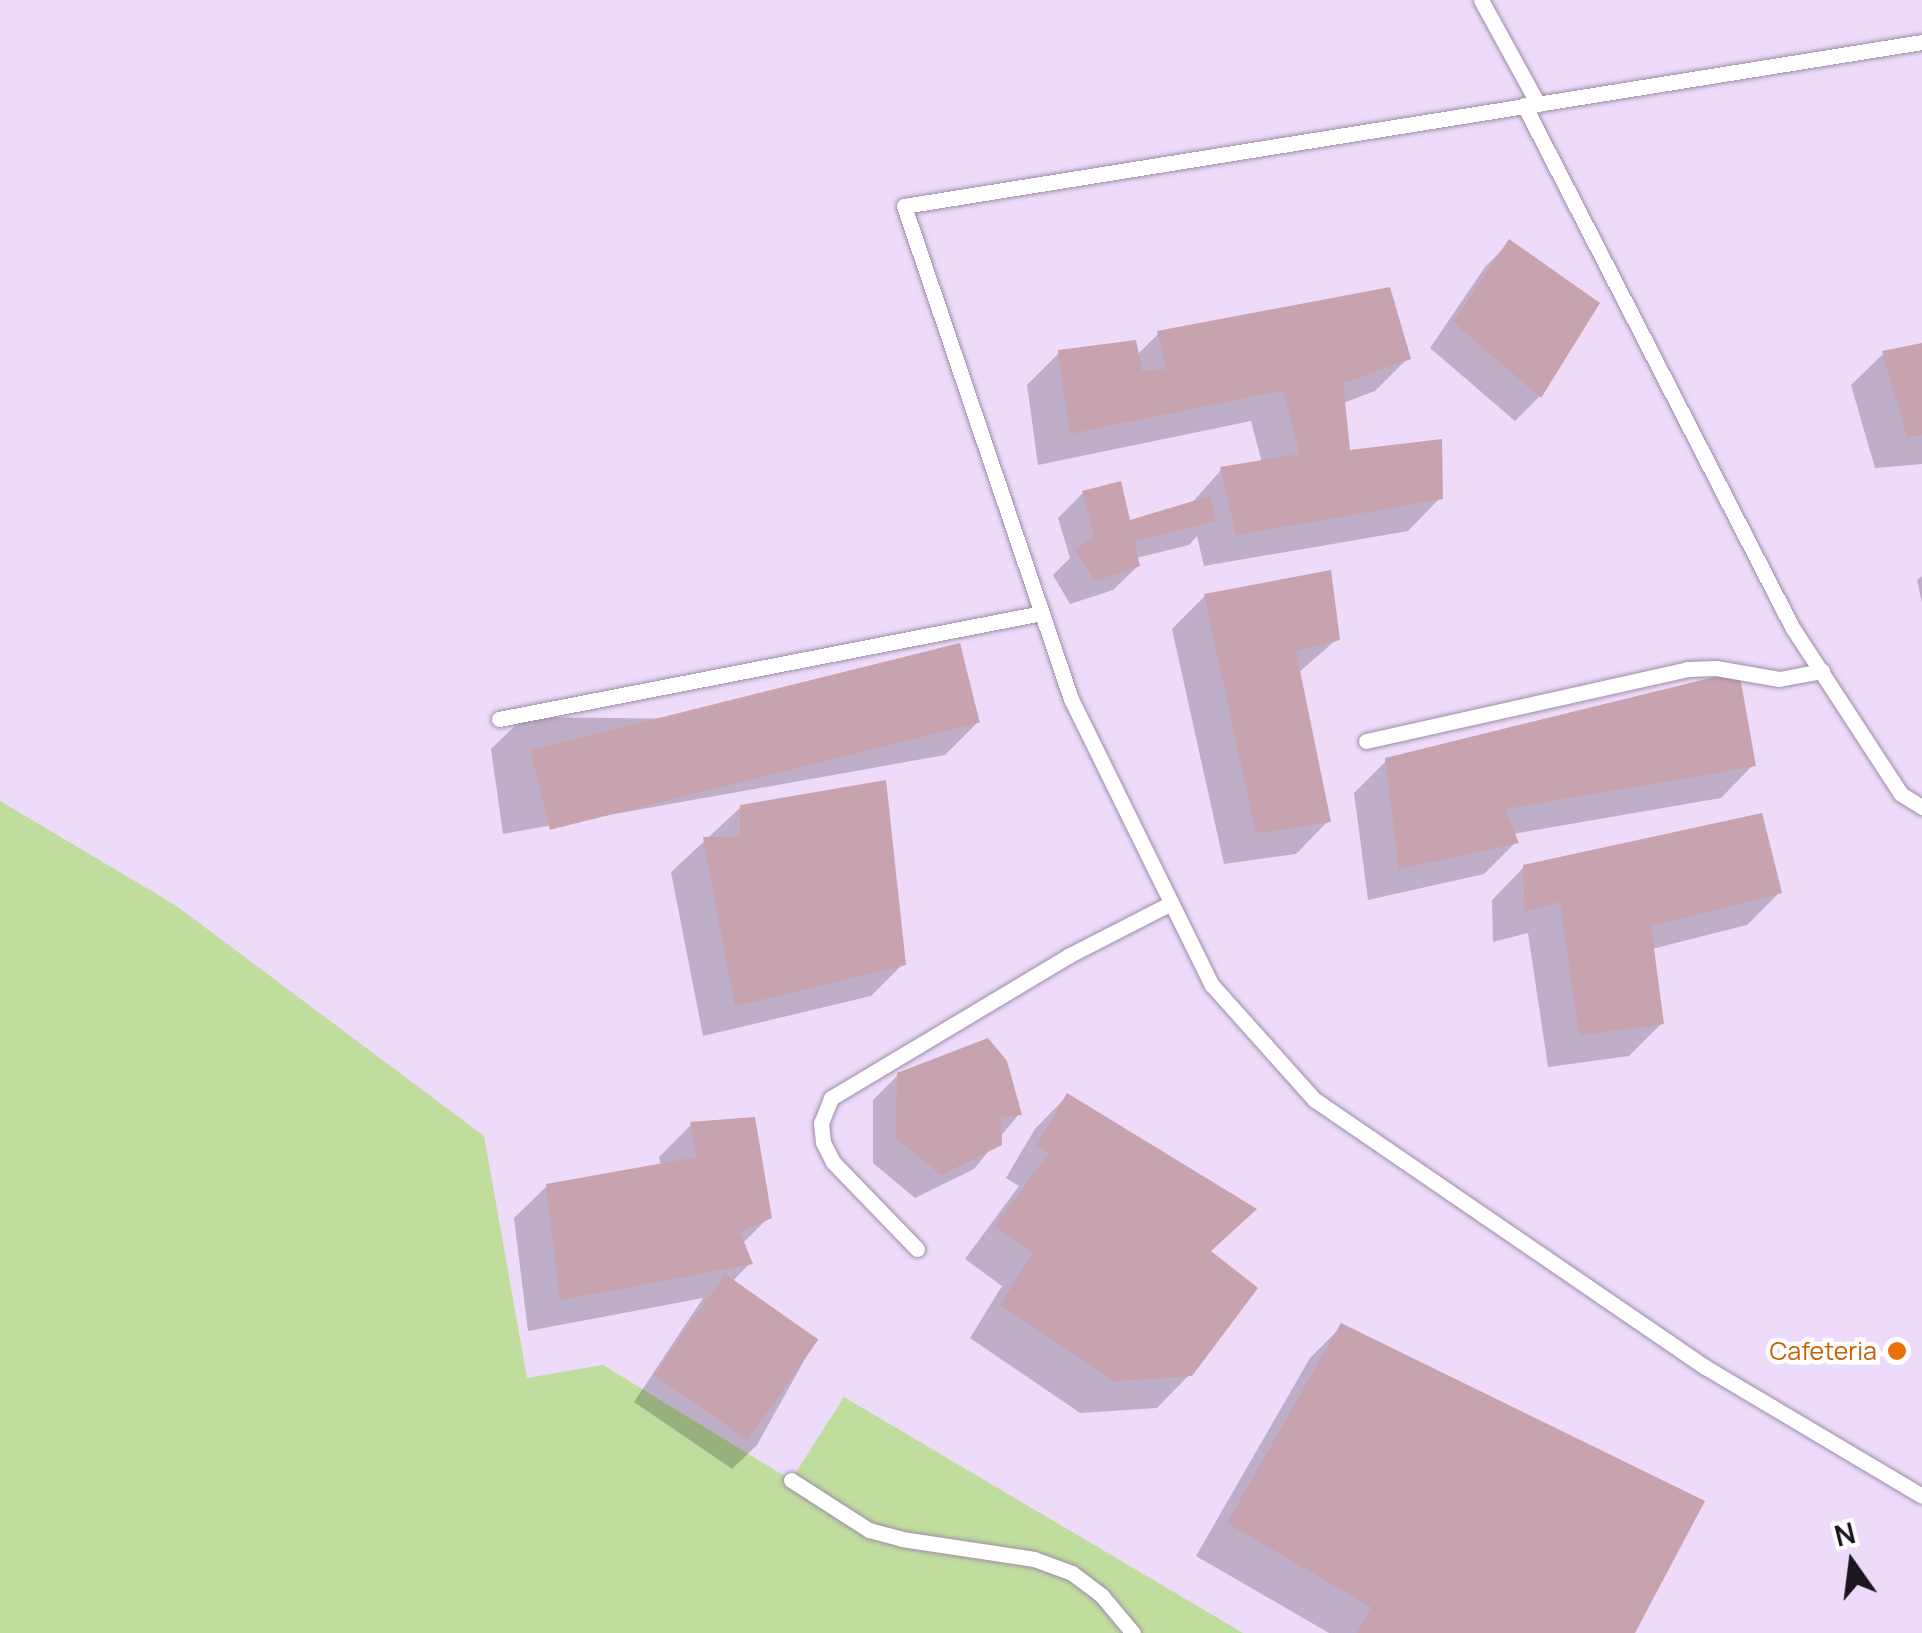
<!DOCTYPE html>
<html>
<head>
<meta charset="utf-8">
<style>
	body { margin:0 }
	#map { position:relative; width:1922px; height:1633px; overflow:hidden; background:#eedaf9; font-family:Manrope,sans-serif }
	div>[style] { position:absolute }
	.green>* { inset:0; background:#bfdd9d }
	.shadow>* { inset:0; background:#0003 }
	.building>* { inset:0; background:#c7a2af; transform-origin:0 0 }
	.roads { filter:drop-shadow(0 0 2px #9d8ca8) drop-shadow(0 0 2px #9d8ca8) }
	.service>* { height:15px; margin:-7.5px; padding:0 7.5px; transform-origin:7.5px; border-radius:7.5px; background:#fff }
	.dots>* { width:28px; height:28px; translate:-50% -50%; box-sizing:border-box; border:5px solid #fff; border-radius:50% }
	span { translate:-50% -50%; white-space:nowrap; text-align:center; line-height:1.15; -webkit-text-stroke:9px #fff; paint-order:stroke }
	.food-label { font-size:25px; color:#c56008 }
	.right { translate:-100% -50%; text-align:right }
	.north { position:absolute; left:1802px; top:1513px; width:100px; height:100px; -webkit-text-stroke:8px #fff; paint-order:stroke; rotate:346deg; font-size:28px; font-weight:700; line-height:40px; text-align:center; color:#1b151f }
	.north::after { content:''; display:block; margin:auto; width:35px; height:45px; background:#1b151f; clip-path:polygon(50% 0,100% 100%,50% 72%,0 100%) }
</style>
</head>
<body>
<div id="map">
	<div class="green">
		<div style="clip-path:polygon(0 801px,175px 905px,484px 1136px,527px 1378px,603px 1365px,791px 1480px,844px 1397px,1243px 1633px,0 1633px)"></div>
	</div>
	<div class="shadow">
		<div style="clip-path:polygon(1509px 243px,1597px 303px,1539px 397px,1515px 421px,1430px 348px,1485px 267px)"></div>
		<div style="clip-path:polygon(1158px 334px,1408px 358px,1375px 391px,1343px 403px,1347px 452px,1440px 498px,1408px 531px,1204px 566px,1197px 536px,1189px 545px,1136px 558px,1138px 566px,1113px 590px,1070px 604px,1053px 575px,1070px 558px,1058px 518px,1083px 493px,1129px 523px,1190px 505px,1222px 469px,1262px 463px,1251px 421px,1038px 465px,1027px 385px,1060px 352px,1136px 356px)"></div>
		<div style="clip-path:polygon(1922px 345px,1922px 464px,1875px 468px,1851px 385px,1884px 353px)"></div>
		<div style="clip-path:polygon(1922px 576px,1922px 603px,1917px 580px)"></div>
		<div style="clip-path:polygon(1205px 596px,1337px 639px,1298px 673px,1328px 821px,1296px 854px,1224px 864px,1172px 629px)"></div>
		<div style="clip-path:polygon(524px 717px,978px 722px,945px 755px,503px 834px,491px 749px)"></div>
		<div style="clip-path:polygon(1387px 760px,1753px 765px,1721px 798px,1513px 834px,1516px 842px,1484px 874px,1368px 900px,1354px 793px)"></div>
		<div style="clip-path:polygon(741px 807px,903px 964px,871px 996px,703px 1036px,671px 872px)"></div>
		<div style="clip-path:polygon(1524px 867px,1779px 893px,1747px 925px,1652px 949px,1662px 1023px,1629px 1056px,1548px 1067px,1528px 933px,1493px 942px,1492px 900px)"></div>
		<div style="clip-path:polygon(898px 1075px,1019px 1114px,974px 1169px,915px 1198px,873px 1163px,873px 1100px)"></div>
		<div style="clip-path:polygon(1067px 1096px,1209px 1253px,1190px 1374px,1157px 1408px,1080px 1413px,970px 1338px,1002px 1286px,965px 1259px,1019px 1186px,1006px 1178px,1035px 1129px)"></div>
		<div style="clip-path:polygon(691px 1125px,769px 1217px,742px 1244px,750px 1263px,732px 1282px,815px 1341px,757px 1445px,732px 1469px,634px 1402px,703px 1298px,528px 1331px,514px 1218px,547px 1186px,661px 1166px,659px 1157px)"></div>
		<div style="clip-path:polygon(1342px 1326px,1632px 1633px,1329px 1633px,1196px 1556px,1310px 1358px)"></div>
	</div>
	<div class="building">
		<div style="clip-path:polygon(1509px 239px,1600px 303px,1541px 398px,1453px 322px)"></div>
		<div style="clip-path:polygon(1390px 287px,1411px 359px,1343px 383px,1350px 450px,1442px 439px,1443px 499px,1236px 535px,1220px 467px,1300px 454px,1283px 390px,1070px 434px,1058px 350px,1136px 340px,1142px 371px,1166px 369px,1157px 331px)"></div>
		<div style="clip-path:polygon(1922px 343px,1922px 435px,1907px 437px,1882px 351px)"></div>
		<div style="clip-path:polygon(1121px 481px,1130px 520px,1210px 496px,1216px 521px,1134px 541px,1140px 566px,1095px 581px,1075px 549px,1095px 537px,1082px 491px)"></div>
		<div style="clip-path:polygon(1331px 570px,1340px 640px,1296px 651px,1331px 822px,1256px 833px,1204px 594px)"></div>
		<div style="left:960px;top:643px;width:82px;height:443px;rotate:76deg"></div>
		<div style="clip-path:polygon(1739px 671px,1756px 766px,1505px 809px,1519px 843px,1399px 869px,1385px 758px)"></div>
		<div style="clip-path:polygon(886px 780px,906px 965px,735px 1006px,703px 837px,740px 837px,740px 805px)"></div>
		<div style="clip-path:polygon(1762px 813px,1782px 893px,1651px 926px,1664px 1024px,1579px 1035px,1560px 902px,1525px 911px,1523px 865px)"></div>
		<div style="clip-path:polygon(988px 1038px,1007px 1061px,1022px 1115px,1001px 1117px,1002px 1145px,941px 1175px,896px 1138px,897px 1073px)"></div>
		<div style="clip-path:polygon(1067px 1093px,1257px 1209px,1211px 1251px,1258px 1288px,1192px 1376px,1114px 1381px,1000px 1305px,1033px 1253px,995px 1226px,1049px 1153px,1037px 1145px)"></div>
		<div style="clip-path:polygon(755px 1117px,772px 1218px,740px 1232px,753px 1264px,560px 1300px,546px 1184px,697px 1157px,690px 1122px)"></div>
		<div style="left:725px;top:1274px;width:114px;height:123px;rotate:35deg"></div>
		<div style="clip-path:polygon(1341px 1323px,1705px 1501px,1635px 1633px,1357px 1633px,1371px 1607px,1227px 1523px)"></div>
	</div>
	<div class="roads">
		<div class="service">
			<div style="left:1481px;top:0;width:119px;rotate:61.3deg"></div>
			<div style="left:1922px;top:42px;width:1031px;rotate:170.85deg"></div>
			<div style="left:904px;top:206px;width:521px;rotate:71.29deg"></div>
			<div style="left:1071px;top:699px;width:319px;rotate:63.8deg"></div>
			<div style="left:1212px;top:985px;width:154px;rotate:48.2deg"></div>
			<div style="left:1315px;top:1100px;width:473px;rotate:34.4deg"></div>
			<div style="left:1705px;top:1367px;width:252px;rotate:30.7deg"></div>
			<div style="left:1524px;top:105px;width:587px;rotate:62.82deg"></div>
			<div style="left:1792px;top:627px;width:199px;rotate:56.9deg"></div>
			<div style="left:1901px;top:794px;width:25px;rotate:32deg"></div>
			<div style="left:499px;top:719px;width:553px;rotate:-11.05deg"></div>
			<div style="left:1366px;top:741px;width:329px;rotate:-12.6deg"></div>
			<div style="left:1687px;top:669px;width:29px;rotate:-2deg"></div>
			<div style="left:1716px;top:668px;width:64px;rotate:9.9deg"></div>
			<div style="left:1779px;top:679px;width:44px;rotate:-10.5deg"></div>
			<div style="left:917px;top:1249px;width:121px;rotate:-134deg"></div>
			<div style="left:833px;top:1162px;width:22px;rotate:-117deg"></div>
			<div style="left:823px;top:1142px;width:19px;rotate:-96deg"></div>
			<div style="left:821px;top:1123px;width:27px;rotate:-68deg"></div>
			<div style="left:831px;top:1098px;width:276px;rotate:-30.9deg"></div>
			<div style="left:1068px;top:956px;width:116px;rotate:-27.2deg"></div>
			<div style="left:791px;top:1480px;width:93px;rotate:32.7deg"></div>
			<div style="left:869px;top:1530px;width:34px;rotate:15deg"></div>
			<div style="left:902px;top:1539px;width:134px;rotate:8.6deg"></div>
			<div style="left:1034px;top:1559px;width:40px;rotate:20.2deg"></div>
			<div style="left:1072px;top:1573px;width:38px;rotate:37deg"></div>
			<div style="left:1102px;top:1596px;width:48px;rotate:50deg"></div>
		</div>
	</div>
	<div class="dots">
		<div style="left:1897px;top:1351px;background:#e8710a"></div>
	</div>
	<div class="food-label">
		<span class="right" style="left:1877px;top:1351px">Cafeteria</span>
	</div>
	<div class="north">N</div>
</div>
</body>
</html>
